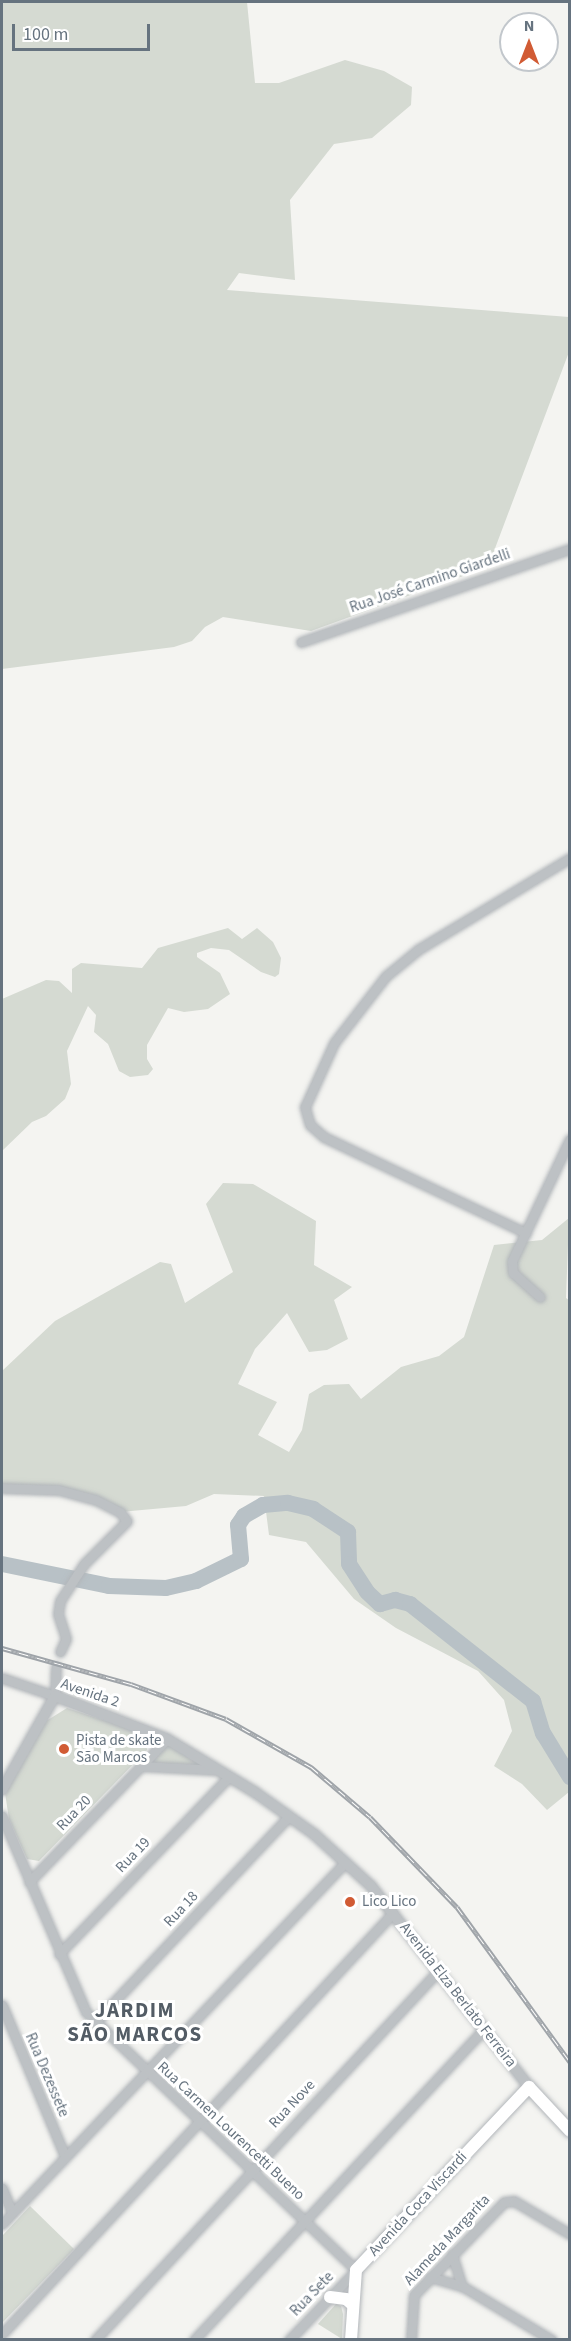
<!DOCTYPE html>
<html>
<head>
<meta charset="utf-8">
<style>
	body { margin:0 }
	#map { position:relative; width:571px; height:2341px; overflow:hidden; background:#f4f4f1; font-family:"Source Sans 3",sans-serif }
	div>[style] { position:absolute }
	.green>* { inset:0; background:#d5dad2 }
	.river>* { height:16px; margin:-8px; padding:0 8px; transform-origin:8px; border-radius:8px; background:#b8c1c6 }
	.roads { filter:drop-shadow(0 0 2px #b2b6ba) drop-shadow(0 0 2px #b2b6ba) }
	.minor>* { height:9px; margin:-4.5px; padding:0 4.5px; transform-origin:4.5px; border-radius:4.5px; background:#bdc1c4 }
	.tertiary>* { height:10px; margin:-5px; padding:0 5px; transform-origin:5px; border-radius:5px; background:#bdc1c4 }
	.secondary>* { height:12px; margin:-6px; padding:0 6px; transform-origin:6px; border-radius:6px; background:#fff }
	.rail>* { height:5px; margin-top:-2.5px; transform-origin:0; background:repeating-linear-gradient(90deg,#fff 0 9px,#9fa4a9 0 18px); box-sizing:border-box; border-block:2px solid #9fa4a9 }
	.dots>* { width:16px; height:16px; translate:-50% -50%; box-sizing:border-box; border:3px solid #fff; border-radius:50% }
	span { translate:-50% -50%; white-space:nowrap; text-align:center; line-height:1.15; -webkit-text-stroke:6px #fff; paint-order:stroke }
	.street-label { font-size:15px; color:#66737f }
	.poi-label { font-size:15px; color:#66737f }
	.left { translate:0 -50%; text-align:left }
	.district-label { font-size:21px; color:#535c65; font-weight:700; letter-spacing:1.5px }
	.frame { position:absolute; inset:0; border:3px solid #66737f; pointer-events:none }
	.north { position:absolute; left:499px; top:12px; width:60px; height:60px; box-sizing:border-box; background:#fff; border:2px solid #c2c7cc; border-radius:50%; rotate:0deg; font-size:16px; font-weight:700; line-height:24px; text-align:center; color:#66737f }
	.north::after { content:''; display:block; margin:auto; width:21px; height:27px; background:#d15b34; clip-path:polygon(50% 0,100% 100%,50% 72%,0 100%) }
	.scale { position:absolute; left:12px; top:24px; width:138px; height:27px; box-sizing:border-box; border:3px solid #66737f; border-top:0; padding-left:8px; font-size:18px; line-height:21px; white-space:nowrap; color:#66737f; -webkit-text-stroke:4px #fff; paint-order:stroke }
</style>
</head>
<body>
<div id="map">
	<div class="green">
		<div style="clip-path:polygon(2px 2px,247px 2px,255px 83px,279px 83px,345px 60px,384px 71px,412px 87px,411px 105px,372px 138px,334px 144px,290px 200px,295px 280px,239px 273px,227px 290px,569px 317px,569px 352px,488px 567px,311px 631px,223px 617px,205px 627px,192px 641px,174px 647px,2px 669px)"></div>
		<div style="clip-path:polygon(228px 928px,242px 939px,257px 928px,273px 942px,281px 958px,279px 974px,275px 977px,261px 972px,229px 950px,211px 948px,197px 953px,197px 957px,220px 973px,230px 994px,208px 1009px,184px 1012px,168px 1008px,147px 1045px,147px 1059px,153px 1069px,148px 1075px,130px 1077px,119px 1071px,108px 1044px,94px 1032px,96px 1015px,88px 1006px,67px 1051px,71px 1084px,65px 1099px,46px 1116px,32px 1122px,2px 1151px,2px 999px,46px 980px,59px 981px,72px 993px,72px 969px,81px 963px,142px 968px,158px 948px)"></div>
		<div style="clip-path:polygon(223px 1183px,253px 1184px,316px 1221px,314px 1265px,352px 1287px,334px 1300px,348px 1339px,327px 1350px,309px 1352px,287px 1313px,255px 1349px,238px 1384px,277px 1402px,258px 1435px,289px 1452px,302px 1430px,309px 1394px,324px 1385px,349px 1384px,361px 1399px,401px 1367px,439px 1356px,464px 1337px,494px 1245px,542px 1240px,569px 1218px,566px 1298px,570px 1301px,569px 1792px,547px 1810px,522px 1784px,494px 1766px,512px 1731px,504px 1700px,478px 1671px,396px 1628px,354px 1599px,306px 1542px,269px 1535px,264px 1496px,214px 1494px,186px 1506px,120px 1512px,59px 1490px,2px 1488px,2px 1371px,55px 1321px,160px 1262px,171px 1264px,185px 1303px,233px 1272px,206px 1204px)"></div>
		<div style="clip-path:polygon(67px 1708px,139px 1732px,146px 1737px,147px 1750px,39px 1861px,27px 1859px,9px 1819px,5px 1793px,43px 1723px)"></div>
		<div style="clip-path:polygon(166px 1745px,171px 1745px,204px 1766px,150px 1763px)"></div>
		<div style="clip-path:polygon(30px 2206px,74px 2249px,2px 2323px,2px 2236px)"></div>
		<div style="clip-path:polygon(336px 2304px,341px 2306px,343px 2314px,342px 2339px,318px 2324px)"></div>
	</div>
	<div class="river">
		<div style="left:2px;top:1564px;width:109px;rotate:11.6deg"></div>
		<div style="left:109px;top:1586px;width:57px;rotate:2deg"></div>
		<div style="left:166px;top:1588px;width:31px;rotate:-13deg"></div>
		<div style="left:196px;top:1581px;width:50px;rotate:-26.1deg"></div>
		<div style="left:241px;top:1559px;width:34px;rotate:-95deg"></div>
		<div style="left:238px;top:1525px;width:11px;rotate:-56deg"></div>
		<div style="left:244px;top:1516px;width:22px;rotate:-30deg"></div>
		<div style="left:263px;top:1505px;width:25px;rotate:-5deg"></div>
		<div style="left:288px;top:1503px;width:26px;rotate:13deg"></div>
		<div style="left:313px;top:1509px;width:42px;rotate:33.3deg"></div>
		<div style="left:348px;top:1532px;width:32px;rotate:88deg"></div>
		<div style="left:349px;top:1564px;width:33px;rotate:57deg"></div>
		<div style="left:367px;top:1592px;width:18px;rotate:43deg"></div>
		<div style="left:380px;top:1604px;width:16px;rotate:-15deg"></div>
		<div style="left:395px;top:1600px;width:16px;rotate:15deg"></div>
		<div style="left:410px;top:1604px;width:157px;rotate:38.3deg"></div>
		<div style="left:533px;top:1701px;width:34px;rotate:73deg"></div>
		<div style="left:543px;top:1733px;width:52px;rotate:58.5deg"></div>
	</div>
	<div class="roads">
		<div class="minor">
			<div style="left:301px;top:642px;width:285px;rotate:-19.1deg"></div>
			<div style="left:526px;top:1233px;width:224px;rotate:-154.6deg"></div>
			<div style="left:324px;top:1137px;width:18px;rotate:-139deg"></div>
			<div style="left:310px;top:1125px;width:19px;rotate:-106deg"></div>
			<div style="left:305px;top:1107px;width:70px;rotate:-65.6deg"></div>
			<div style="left:334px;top:1043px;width:85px;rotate:-52.2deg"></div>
			<div style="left:386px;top:976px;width:43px;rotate:-39.3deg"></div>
			<div style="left:419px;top:949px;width:176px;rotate:-31.1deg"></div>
			<div style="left:540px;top:1297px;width:36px;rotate:-138deg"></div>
			<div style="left:513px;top:1273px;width:12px;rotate:-95deg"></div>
			<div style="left:512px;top:1261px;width:135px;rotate:-64.6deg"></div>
			<div style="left:2px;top:1488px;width:57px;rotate:2deg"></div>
			<div style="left:59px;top:1490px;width:38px;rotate:15deg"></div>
			<div style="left:96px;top:1500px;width:27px;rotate:27deg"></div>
			<div style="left:120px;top:1512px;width:11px;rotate:52deg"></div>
			<div style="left:127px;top:1521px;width:61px;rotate:135deg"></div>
			<div style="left:84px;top:1564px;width:44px;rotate:123deg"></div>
			<div style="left:60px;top:1601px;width:13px;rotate:99deg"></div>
			<div style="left:58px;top:1614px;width:26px;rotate:72deg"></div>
			<div style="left:66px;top:1639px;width:14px;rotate:115deg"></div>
			<div style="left:2px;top:1678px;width:56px;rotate:18.8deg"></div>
			<div style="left:55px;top:1696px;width:29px;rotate:-88deg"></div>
			<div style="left:167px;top:1739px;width:37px;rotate:134deg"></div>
			<div style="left:141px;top:1766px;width:77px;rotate:3deg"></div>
			<div style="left:2px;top:1816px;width:213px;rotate:66.8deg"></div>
			<div style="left:86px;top:2012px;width:373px;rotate:43.7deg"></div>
			<div style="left:356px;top:2270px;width:97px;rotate:133.7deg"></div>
			<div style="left:29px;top:1882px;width:161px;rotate:-46deg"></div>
			<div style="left:59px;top:1954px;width:245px;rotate:-46.2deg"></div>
			<div style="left:2px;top:2005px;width:164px;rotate:67.4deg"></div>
			<div style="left:95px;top:2022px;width:283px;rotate:-46.7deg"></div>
			<div style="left:2px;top:2188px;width:27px;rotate:68deg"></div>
			<div style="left:2px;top:2224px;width:499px;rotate:-46.5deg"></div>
			<div style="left:452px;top:2254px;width:34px;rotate:73deg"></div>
			<div style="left:430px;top:2277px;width:33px;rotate:16deg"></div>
			<div style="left:462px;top:2286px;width:105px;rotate:31deg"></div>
			<div style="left:2px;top:2334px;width:575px;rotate:-47.12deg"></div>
			<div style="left:95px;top:2340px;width:505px;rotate:-47.09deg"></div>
			<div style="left:194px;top:2340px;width:425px;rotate:-47deg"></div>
			<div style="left:411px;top:2340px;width:45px;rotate:-86.2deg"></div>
			<div style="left:414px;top:2295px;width:129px;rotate:-45.9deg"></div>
			<div style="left:504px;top:2202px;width:10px;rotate:-6deg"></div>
			<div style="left:514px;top:2201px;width:65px;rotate:30.5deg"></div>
		</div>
		<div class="tertiary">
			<div style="left:2px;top:1790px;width:108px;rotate:-60.6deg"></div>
			<div style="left:55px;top:1696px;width:120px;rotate:21deg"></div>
			<div style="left:167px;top:1739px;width:104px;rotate:31.2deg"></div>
			<div style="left:256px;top:1793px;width:71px;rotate:35.3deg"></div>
			<div style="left:314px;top:1834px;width:77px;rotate:42.4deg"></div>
			<div style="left:371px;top:1886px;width:256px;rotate:51.8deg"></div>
		</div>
		<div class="secondary">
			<div style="left:330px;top:2297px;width:16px;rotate:7deg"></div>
			<div style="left:346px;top:2299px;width:9px;rotate:41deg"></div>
			<div style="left:351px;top:2340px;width:70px;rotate:-85.9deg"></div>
			<div style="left:356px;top:2270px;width:252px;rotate:-46.6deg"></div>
			<div style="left:529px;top:2087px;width:60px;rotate:47deg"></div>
		</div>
	</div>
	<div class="rail">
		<div style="left:2px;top:1648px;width:134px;rotate:15.6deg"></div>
		<div style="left:131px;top:1684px;width:101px;rotate:20.2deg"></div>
		<div style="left:226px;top:1719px;width:98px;rotate:29.5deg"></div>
		<div style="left:311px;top:1767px;width:77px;rotate:40.3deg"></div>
		<div style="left:370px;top:1817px;width:125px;rotate:46deg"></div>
		<div style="left:457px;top:1907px;width:192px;rotate:53.9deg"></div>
	</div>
	<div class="dots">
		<div style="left:64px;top:1749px;background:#d15b34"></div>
		<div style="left:350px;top:1902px;background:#d15b34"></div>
	</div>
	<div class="street-label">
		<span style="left:430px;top:581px;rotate:-19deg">Rua José Carmino Giardelli</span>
		<span style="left:90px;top:1693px;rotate:19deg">Avenida 2</span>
		<span style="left:74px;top:1813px;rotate:-46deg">Rua 20</span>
		<span style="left:133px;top:1855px;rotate:-46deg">Rua 19</span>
		<span style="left:181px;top:1909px;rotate:-47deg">Rua 18</span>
		<span style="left:458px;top:1995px;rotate:52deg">Avenida Elza Berlato Ferreira</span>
		<span style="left:47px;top:2075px;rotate:67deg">Rua Dezessete</span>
		<span style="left:292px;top:2104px;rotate:-47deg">Rua Nove</span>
		<span style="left:231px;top:2131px;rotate:43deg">Rua Carmen Lourencetti Bueno</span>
		<span style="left:418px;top:2204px;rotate:-47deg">Avenida Coca Viscardi</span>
		<span style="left:447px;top:2240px;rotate:-47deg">Alameda Margarita</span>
		<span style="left:312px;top:2294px;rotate:-46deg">Rua Sete</span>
	</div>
	<div class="poi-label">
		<span class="left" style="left:76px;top:1749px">Pista de skate<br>São Marcos</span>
		<span class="left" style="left:362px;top:1902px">Lico Lico</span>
	</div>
	<div class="district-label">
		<span style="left:135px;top:2022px">JARDIM<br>SÃO MARCOS</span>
	</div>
	<div class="frame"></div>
	<div class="north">N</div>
	<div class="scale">100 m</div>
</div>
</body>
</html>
